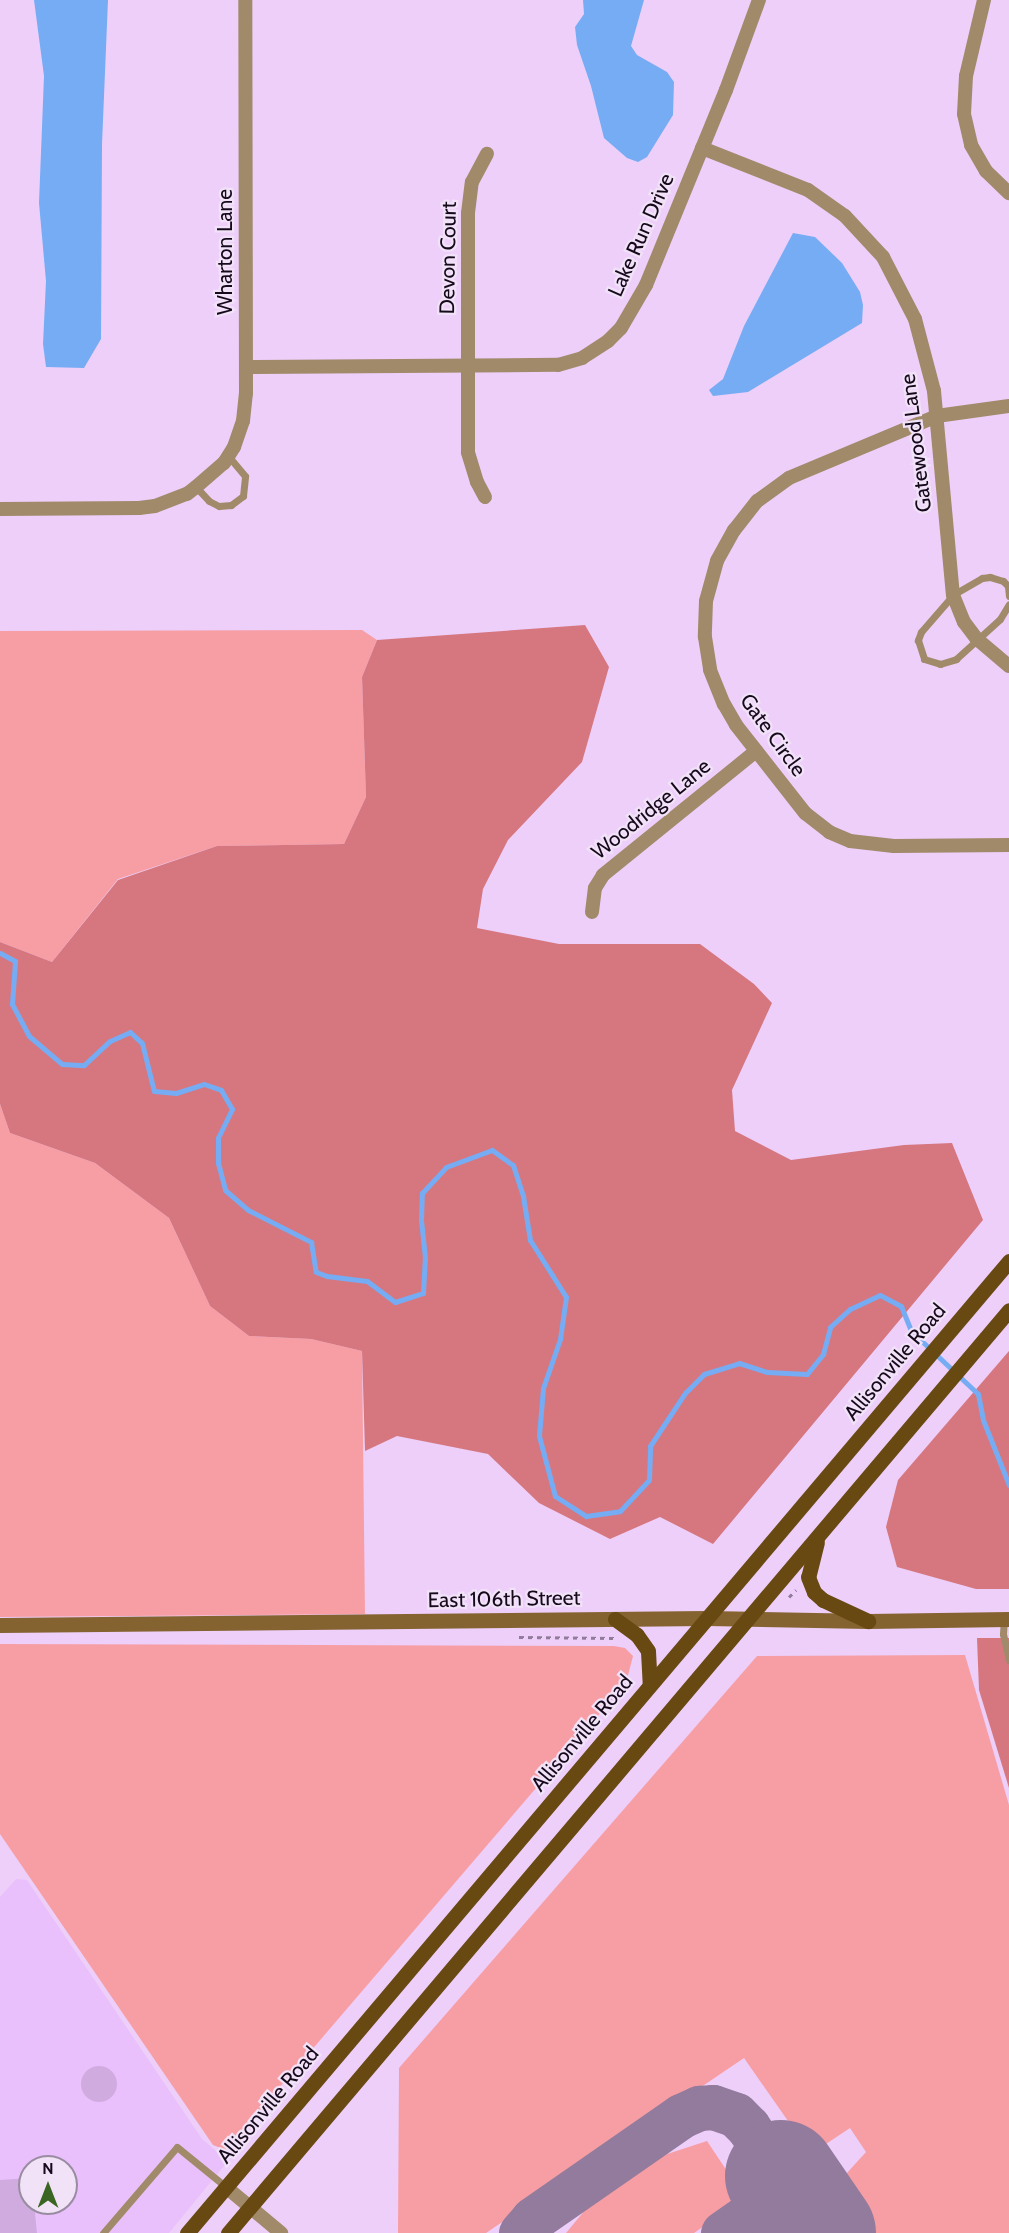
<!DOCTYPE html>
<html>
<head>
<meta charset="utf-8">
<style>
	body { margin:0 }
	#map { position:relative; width:1009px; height:2233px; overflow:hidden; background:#edcffa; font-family:Cabin,sans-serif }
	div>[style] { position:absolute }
	.built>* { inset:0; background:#eac0fc }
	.green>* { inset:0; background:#f79ea4 }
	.forest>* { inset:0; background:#d6777f }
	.water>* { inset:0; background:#76acf3 }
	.stream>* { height:5px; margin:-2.5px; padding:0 2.5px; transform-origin:2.5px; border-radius:2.5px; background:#76acf3 }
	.taxiway>* { height:45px; margin:-22.5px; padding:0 22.5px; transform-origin:22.5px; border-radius:22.5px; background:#927b9c }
	.runway>* { height:112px; margin:-56px; padding:0 56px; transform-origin:56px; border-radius:56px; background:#927b9c }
	.building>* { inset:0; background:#d0abe0 }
	.round { border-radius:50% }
	.path>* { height:3px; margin-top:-1.5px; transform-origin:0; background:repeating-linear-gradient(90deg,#917b9b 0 4.5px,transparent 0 9px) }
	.lane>* { height:7px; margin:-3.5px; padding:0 3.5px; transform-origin:3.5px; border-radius:3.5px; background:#a18a6a }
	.street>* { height:14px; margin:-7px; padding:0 7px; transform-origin:7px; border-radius:7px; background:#a18a6a }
	.secondary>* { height:15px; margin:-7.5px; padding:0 7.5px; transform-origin:7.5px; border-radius:7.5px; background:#846330 }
	.primary>* { height:15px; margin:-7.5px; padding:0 7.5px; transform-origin:7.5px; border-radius:7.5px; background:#694912 }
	span { translate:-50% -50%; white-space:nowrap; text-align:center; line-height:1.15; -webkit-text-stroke:4.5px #f1e2f8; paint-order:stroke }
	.street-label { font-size:21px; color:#16091c }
	.north { position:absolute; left:18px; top:2155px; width:60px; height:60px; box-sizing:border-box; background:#f1e2f8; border:2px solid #998ba0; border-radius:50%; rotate:0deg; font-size:16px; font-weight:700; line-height:24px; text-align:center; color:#16091c }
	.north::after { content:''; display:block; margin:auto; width:21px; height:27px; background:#3b6522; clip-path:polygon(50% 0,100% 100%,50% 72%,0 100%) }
</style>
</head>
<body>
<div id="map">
	<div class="built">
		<div style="clip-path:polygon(evenodd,16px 1879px,27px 1880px,202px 2139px,228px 2161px,169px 2233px,0 2233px,0 1897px,16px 1879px,30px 2167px,66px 2167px,66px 2203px,30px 2203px,30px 2167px)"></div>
	</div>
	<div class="green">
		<div style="clip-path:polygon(362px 630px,377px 640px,362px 677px,366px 797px,344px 844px,217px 846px,118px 879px,52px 962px,0 942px,0 631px)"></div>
		<div style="clip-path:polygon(0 1104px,10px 1133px,95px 1163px,169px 1218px,210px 1306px,249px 1336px,311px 1339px,362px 1351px,365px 1614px,0 1617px)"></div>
		<div style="clip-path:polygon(0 1644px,614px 1646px,625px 1648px,633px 1656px,626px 1683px,226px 2150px,213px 2145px,0 1834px)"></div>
		<div style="clip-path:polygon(965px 1655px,1009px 1805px,1009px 2233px,864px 2233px,844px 2204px,846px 2174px,866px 2152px,850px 2128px,811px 2154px,744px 2058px,486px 2233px,398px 2233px,399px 2068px,757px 1656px)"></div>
		<div style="clip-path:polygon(707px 2141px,745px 2198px,694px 2233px,566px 2233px,595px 2198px,652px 2159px)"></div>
	</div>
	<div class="forest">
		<div style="clip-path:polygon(585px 625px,609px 667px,582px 762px,508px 840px,483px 889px,477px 928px,559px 944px,700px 944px,754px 984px,772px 1003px,732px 1090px,735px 1131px,791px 1160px,904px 1145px,952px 1143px,983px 1220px,713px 1544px,660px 1517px,610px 1539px,539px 1503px,488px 1454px,397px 1436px,365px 1451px,362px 1351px,311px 1339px,249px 1336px,210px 1306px,169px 1218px,95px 1163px,10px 1133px,0 1104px,0 942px,52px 962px,118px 880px,217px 846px,344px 844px,366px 797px,362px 677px,377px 640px)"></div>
		<div style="clip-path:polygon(1009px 1351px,1009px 1589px,976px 1589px,897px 1567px,886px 1527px,898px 1480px)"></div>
		<div style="clip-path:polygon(977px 1638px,1009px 1638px,1009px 1788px,979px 1690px)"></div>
	</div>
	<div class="water">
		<div style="clip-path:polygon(34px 0,108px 0,102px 144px,101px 339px,84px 368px,46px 367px,43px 344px,46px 281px,39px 203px,44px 76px)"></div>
		<div style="clip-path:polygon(583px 0,644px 0,631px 46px,637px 55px,667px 72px,674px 82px,673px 115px,647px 157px,638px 162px,627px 158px,604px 138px,591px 86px,577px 45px,575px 27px,584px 14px)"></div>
		<div style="clip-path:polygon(793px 233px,815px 237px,842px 263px,860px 292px,863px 305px,862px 323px,748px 392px,713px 396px,709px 390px,723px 379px,744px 326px)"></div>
	</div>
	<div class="stream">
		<div style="left:0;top:953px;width:17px;rotate:28deg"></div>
		<div style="left:15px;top:961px;width:43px;rotate:94deg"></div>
		<div style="left:12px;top:1004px;width:36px;rotate:62deg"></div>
		<div style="left:29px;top:1036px;width:43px;rotate:40.3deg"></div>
		<div style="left:62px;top:1064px;width:22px;rotate:3deg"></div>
		<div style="left:84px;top:1065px;width:35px;rotate:-43deg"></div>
		<div style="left:110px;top:1041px;width:22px;rotate:-24deg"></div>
		<div style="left:130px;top:1032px;width:16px;rotate:43deg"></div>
		<div style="left:142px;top:1043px;width:49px;rotate:76deg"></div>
		<div style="left:154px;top:1091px;width:22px;rotate:5deg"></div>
		<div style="left:176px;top:1093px;width:29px;rotate:-18deg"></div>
		<div style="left:204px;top:1084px;width:18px;rotate:19deg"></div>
		<div style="left:221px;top:1090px;width:22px;rotate:60deg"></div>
		<div style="left:232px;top:1109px;width:32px;rotate:116deg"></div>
		<div style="left:218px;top:1138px;width:25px;rotate:90deg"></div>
		<div style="left:218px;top:1163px;width:28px;rotate:75deg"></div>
		<div style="left:225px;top:1190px;width:30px;rotate:41deg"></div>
		<div style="left:248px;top:1210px;width:71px;rotate:26.9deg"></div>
		<div style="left:311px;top:1242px;width:30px;rotate:81deg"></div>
		<div style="left:316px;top:1272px;width:12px;rotate:20deg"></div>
		<div style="left:327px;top:1276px;width:40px;rotate:7.1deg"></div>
		<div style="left:367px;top:1281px;width:35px;rotate:37deg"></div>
		<div style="left:395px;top:1302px;width:29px;rotate:-18deg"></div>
		<div style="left:423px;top:1293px;width:35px;rotate:-87deg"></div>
		<div style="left:425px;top:1258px;width:39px;rotate:-96deg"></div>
		<div style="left:421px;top:1219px;width:26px;rotate:-88deg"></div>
		<div style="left:422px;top:1193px;width:35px;rotate:-47deg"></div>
		<div style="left:446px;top:1167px;width:49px;rotate:-20.3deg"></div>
		<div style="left:492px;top:1150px;width:26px;rotate:36deg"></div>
		<div style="left:513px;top:1165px;width:33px;rotate:72deg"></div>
		<div style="left:523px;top:1196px;width:45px;rotate:81deg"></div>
		<div style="left:530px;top:1240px;width:67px;rotate:57.7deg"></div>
		<div style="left:566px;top:1297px;width:42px;rotate:98.1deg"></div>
		<div style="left:560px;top:1339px;width:52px;rotate:109.1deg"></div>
		<div style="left:543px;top:1388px;width:48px;rotate:94.8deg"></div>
		<div style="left:539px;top:1436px;width:62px;rotate:75.1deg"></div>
		<div style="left:555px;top:1496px;width:37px;rotate:33deg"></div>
		<div style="left:586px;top:1516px;width:34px;rotate:-8deg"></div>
		<div style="left:620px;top:1511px;width:42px;rotate:-46.9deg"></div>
		<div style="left:649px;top:1480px;width:34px;rotate:-88deg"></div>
		<div style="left:650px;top:1446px;width:64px;rotate:-56.6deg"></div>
		<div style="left:685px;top:1393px;width:27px;rotate:-45deg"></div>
		<div style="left:704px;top:1374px;width:37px;rotate:-17deg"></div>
		<div style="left:739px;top:1363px;width:29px;rotate:18deg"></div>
		<div style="left:767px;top:1372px;width:40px;rotate:2.9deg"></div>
		<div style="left:807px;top:1374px;width:26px;rotate:-51deg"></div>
		<div style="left:823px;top:1354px;width:28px;rotate:-75deg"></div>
		<div style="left:830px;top:1327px;width:27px;rotate:-42deg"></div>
		<div style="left:850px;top:1309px;width:33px;rotate:-25deg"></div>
		<div style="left:880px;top:1295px;width:24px;rotate:28deg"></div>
		<div style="left:901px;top:1306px;width:27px;rotate:68deg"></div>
		<div style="left:911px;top:1331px;width:92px;rotate:43.2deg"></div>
		<div style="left:978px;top:1394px;width:26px;rotate:79deg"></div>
		<div style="left:983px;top:1420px;width:70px;rotate:68.2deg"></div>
	</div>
	<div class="taxiway">
		<div style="left:521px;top:2233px;width:18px;rotate:-49deg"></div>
		<div style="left:533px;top:2219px;width:180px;rotate:-34.8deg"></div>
		<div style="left:681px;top:2116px;width:20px;rotate:-24deg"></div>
		<div style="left:699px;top:2108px;width:14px;rotate:-4deg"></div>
		<div style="left:713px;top:2107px;width:24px;rotate:19deg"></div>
		<div style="left:736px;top:2115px;width:17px;rotate:45deg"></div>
		<div style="left:748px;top:2127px;width:59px;rotate:56deg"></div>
		<div style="left:723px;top:2233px;width:80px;rotate:-34.9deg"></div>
	</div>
	<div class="runway">
		<div style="left:781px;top:2176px;width:69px;rotate:55.6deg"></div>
	</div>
	<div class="building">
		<div class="round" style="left:81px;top:2066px;width:36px;height:36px"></div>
		<div style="clip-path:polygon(30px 2178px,30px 2203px,34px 2203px,37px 2233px,0 2233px,0 2180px)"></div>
	</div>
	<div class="path">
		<div style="left:789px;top:1597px;width:10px;rotate:-45deg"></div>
		<div style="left:519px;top:1637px;width:95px;rotate:0.6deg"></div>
	</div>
	<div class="lane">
		<div style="left:196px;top:487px;width:19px;rotate:47deg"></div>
		<div style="left:209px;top:501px;width:11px;rotate:27deg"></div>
		<div style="left:219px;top:506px;width:12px;rotate:-5deg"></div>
		<div style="left:231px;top:505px;width:15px;rotate:-37deg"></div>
		<div style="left:243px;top:496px;width:20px;rotate:-84deg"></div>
		<div style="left:245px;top:476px;width:26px;rotate:-130deg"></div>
		<div style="left:1009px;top:596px;width:10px;rotate:-96deg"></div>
		<div style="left:1008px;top:586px;width:7px;rotate:-135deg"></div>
		<div style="left:1003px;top:581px;width:14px;rotate:-163deg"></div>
		<div style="left:990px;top:577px;width:8px;rotate:173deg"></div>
		<div style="left:982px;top:578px;width:34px;rotate:150deg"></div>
		<div style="left:953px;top:595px;width:49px;rotate:130.9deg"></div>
		<div style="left:921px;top:632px;width:9px;rotate:111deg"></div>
		<div style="left:918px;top:640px;width:20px;rotate:72deg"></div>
		<div style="left:924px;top:659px;width:17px;rotate:17deg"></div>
		<div style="left:940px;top:664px;width:17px;rotate:-17deg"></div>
		<div style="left:956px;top:659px;width:59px;rotate:-42.3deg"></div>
		<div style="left:1000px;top:619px;width:17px;rotate:-59deg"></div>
		<div style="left:1004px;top:1619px;width:15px;rotate:94deg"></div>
		<div style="left:1003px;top:1634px;width:27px;rotate:77deg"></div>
		<div style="left:103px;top:2233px;width:113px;rotate:-49.3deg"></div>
		<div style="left:177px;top:2147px;width:63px;rotate:39.2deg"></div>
	</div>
	<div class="street">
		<div style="left:984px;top:0;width:78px;rotate:103.3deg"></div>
		<div style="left:966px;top:76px;width:38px;rotate:93deg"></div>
		<div style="left:964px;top:114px;width:32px;rotate:77deg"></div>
		<div style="left:971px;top:145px;width:30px;rotate:60deg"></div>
		<div style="left:986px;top:171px;width:32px;rotate:44deg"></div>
		<div style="left:702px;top:148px;width:114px;rotate:21.6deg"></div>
		<div style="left:808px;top:190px;width:45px;rotate:35.1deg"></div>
		<div style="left:845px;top:216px;width:56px;rotate:47.2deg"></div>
		<div style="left:883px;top:257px;width:70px;rotate:62.7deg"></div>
		<div style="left:915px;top:319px;width:74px;rotate:75.2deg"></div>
		<div style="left:934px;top:391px;width:205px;rotate:84.7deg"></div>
		<div style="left:953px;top:595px;width:29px;rotate:68deg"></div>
		<div style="left:964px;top:622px;width:21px;rotate:53deg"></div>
		<div style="left:977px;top:639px;width:42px;rotate:40.2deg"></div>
		<div style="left:246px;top:367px;width:312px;rotate:-0.4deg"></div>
		<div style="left:558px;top:365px;width:25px;rotate:-16deg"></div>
		<div style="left:582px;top:358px;width:31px;rotate:-33deg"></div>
		<div style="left:608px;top:341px;width:18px;rotate:-45deg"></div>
		<div style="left:621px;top:328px;width:50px;rotate:-59.8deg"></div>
		<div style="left:646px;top:285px;width:211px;rotate:-67.7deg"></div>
		<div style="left:726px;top:90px;width:96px;rotate:-69.9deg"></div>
		<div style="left:1009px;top:406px;width:73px;rotate:172.1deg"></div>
		<div style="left:937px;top:416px;width:160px;rotate:157.3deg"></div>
		<div style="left:789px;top:478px;width:39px;rotate:144deg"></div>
		<div style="left:757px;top:501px;width:37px;rotate:128deg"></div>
		<div style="left:734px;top:530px;width:35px;rotate:119deg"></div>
		<div style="left:717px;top:561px;width:41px;rotate:105.4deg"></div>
		<div style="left:706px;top:601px;width:36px;rotate:92deg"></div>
		<div style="left:705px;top:637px;width:33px;rotate:81deg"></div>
		<div style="left:710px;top:670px;width:37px;rotate:68deg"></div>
		<div style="left:724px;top:704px;width:24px;rotate:60deg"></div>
		<div style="left:736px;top:725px;width:112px;rotate:51.9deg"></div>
		<div style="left:805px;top:813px;width:31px;rotate:38deg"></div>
		<div style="left:829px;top:832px;width:23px;rotate:23deg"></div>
		<div style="left:850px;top:841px;width:44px;rotate:6.5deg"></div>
		<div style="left:894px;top:846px;width:115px;rotate:-0.5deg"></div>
		<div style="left:485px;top:497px;width:17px;rotate:-118deg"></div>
		<div style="left:477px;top:482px;width:31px;rotate:-107deg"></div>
		<div style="left:468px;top:452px;width:239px;rotate:-90deg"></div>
		<div style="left:468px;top:213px;width:31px;rotate:-83deg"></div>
		<div style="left:472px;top:182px;width:32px;rotate:-62deg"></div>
		<div style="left:0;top:509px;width:139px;rotate:-0.4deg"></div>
		<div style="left:139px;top:508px;width:16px;rotate:-7deg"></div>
		<div style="left:155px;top:506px;width:34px;rotate:-21deg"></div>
		<div style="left:187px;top:494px;width:11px;rotate:-38deg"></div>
		<div style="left:196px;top:487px;width:37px;rotate:-41deg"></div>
		<div style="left:224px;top:463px;width:19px;rotate:-58deg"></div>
		<div style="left:234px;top:447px;width:28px;rotate:-71deg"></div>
		<div style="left:243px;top:421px;width:28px;rotate:-84deg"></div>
		<div style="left:246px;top:393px;width:393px;rotate:-90.1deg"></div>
		<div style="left:592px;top:912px;width:24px;rotate:-83deg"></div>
		<div style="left:595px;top:888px;width:15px;rotate:-58deg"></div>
		<div style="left:603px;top:875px;width:197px;rotate:-39deg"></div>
		<div style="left:226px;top:2187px;width:72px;rotate:39.9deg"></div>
	</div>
	<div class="secondary">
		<div style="left:0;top:1625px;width:707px;rotate:-0.57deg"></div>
		<div style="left:707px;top:1618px;width:161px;rotate:1.1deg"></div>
		<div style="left:868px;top:1621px;width:141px;rotate:-0.8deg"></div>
	</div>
	<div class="primary">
		<div style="left:817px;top:1542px;width:36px;rotate:104deg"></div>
		<div style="left:808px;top:1577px;width:16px;rotate:68deg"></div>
		<div style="left:814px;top:1592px;width:12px;rotate:42deg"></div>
		<div style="left:823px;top:1600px;width:50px;rotate:25deg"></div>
		<div style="left:615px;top:1619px;width:27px;rotate:36deg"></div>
		<div style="left:637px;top:1635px;width:19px;rotate:55deg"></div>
		<div style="left:648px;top:1651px;width:34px;rotate:87deg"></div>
		<div style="left:187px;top:2233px;width:1273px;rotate:-49.78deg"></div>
		<div style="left:228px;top:2233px;width:1209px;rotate:-49.76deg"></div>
	</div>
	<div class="street-label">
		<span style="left:641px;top:235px;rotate:-66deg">Lake Run Drive</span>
		<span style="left:225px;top:252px;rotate:-90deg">Wharton Lane</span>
		<span style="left:448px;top:258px;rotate:-89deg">Devon Court</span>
		<span style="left:916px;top:443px;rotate:-97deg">Gatewood Lane</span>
		<span style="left:773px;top:735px;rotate:54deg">Gate Circle</span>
		<span style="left:651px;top:809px;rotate:-39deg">Woodridge Lane</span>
		<span style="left:895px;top:1362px;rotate:-50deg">Allisonville Road</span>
		<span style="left:504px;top:1599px;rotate:-1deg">East 106th Street</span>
		<span style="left:582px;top:1733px;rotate:-50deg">Allisonville Road</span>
		<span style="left:268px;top:2105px;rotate:-50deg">Allisonville Road</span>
	</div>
	<div class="north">N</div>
</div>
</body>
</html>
